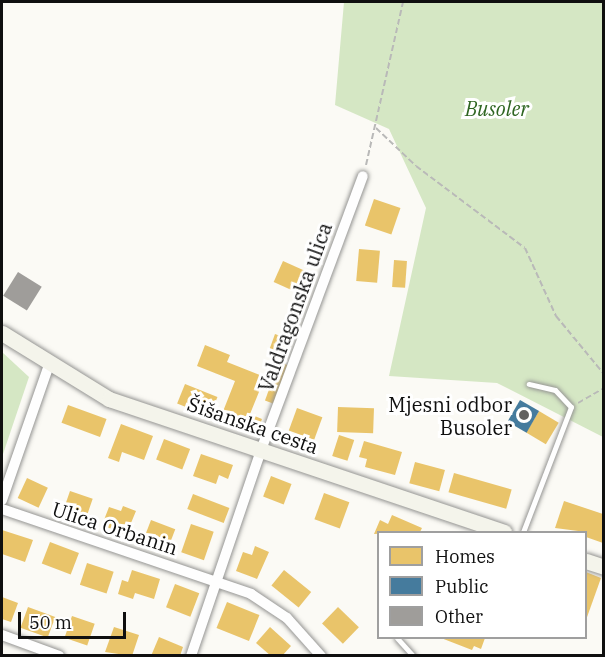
<!DOCTYPE html>
<html>
<head>
<meta charset="utf-8">
<style>
	body { margin:0 }
	#map { position:relative; width:605px; height:657px; overflow:hidden; background:#fbfaf5; font-family:"IBM Plex Serif",serif }
	div>[style] { position:absolute }
	.forest>* { inset:0; background:#d5e7c4 }
	.homes>* { inset:0; background:#e9c46a; transform-origin:0 0 }
	.public>* { inset:0; background:#457b9d; transform-origin:0 0 }
	.building>* { inset:0; background:#9f9d9a; transform-origin:0 0 }
	.path>* { height:2px; margin-top:-1px; transform-origin:0; background:repeating-linear-gradient(90deg,#b9b9b8 0 6px,transparent 0 9px) }
	.roads { filter:drop-shadow(0 0 2px #959593) drop-shadow(0 0 2px #959593) }
	.lane>* { height:5px; margin:-2.5px; padding:0 2.5px; transform-origin:2.5px; border-radius:2.5px; background:#fefefe }
	.street>* { height:10px; margin:-5px; padding:0 5px; transform-origin:5px; border-radius:5px; background:#fefefe }
	.secondary>* { height:15px; margin:-7.5px; padding:0 7.5px; transform-origin:7.5px; border-radius:7.5px; background:#f4f4eb }
	.dots>* { width:16px; height:16px; translate:-50% -50%; box-sizing:border-box; border:3px solid #fff; border-radius:50% }
	span { translate:-50% -50%; white-space:nowrap; text-align:center; line-height:1.15; -webkit-text-stroke:6px #fff; paint-order:stroke }
	.park-label { font-size:20px; color:#2e6521; font-style:italic }
	.street-label { font-size:20px; color:#0f0f0f }
	.poi-label { font-size:20px; color:#0f0f0f }
	.right { translate:-100% -50%; text-align:right }
	.frame { position:absolute; inset:0; border:3px solid #0f0f0f; pointer-events:none }
	.legend { position:absolute; left:377px; top:531px; width:210px; height:108px; box-sizing:border-box; background:#fff; border:2px solid #9f9f9f; margin:0; padding:8px 10px; list-style:none; font-size:18px; color:#0f0f0f }
	.legend li { display:flex; align-items:center; gap:12px; height:30px }
	.legend b { width:30px; border:2px solid #9f9f9f }
	.scale { position:absolute; left:18px; top:612px; width:108px; height:27px; box-sizing:border-box; border:3px solid #0f0f0f; border-top:0; padding-left:8px; font-size:18px; line-height:21px; white-space:nowrap; color:#0f0f0f; -webkit-text-stroke:4px #fff; paint-order:stroke }
</style>
</head>
<body>
<div id="map">
	<div class="forest">
		<div style="clip-path:polygon(344px 2px,603px 2px,603px 437px,497px 383px,389px 376px,426px 208px,389px 129px,335px 105px)"></div>
		<div style="clip-path:polygon(2px 352px,29px 377px,2px 457px)"></div>
	</div>
	<div class="homes">
		<div style="left:374px;top:199px;width:28px;height:28px;rotate:19deg"></div>
		<div style="left:359px;top:249px;width:21px;height:32px;rotate:5deg"></div>
		<div style="left:394px;top:260px;width:13px;height:27px;rotate:4deg"></div>
		<div style="left:283px;top:261px;width:36px;height:23px;rotate:24deg"></div>
		<div style="left:275px;top:334px;width:15px;height:17px;rotate:20deg"></div>
		<div style="clip-path:polygon(205px 345px,230px 355px,227px 362px,265px 377px,250px 414px,262px 419px,257px 433px,220px 419px,235px 381px,197px 366px)"></div>
		<div style="left:279px;top:362px;width:12px;height:41px;rotate:20deg"></div>
		<div style="left:185px;top:384px;width:35px;height:21px;rotate:22deg"></div>
		<div style="left:68px;top:405px;width:41px;height:19px;rotate:20deg"></div>
		<div style="left:338px;top:407px;width:36px;height:25px;rotate:2deg"></div>
		<div style="left:297px;top:408px;width:27px;height:24px;rotate:20deg"></div>
		<div style="left:539px;top:411px;width:23px;height:25px;rotate:31deg"></div>
		<div style="clip-path:polygon(121px 424px,153px 436px,144px 460px,122px 452px,119px 462px,108px 458px)"></div>
		<div style="left:339px;top:435px;width:16px;height:22px;rotate:18deg"></div>
		<div style="left:164px;top:439px;width:28px;height:22px;rotate:21deg"></div>
		<div style="clip-path:polygon(364px 441px,402px 452px,395px 475px,365px 467px,367px 459px,359px 457px)"></div>
		<div style="clip-path:polygon(201px 454px,233px 465px,228px 479px,219px 475px,216px 484px,193px 476px)"></div>
		<div style="left:415px;top:462px;width:31px;height:22px;rotate:15deg"></div>
		<div style="left:454px;top:473px;width:60px;height:20px;rotate:16deg"></div>
		<div style="left:271px;top:476px;width:22px;height:22px;rotate:21deg"></div>
		<div style="left:27px;top:478px;width:23px;height:22px;rotate:25deg"></div>
		<div style="left:70px;top:491px;width:24px;height:21px;rotate:19deg"></div>
		<div style="left:324px;top:493px;width:27px;height:28px;rotate:20deg"></div>
		<div style="left:193px;top:494px;width:39px;height:16px;rotate:21deg"></div>
		<div style="clip-path:polygon(564px 501px,603px 514px,603px 543px,586px 537px,586px 532px,555px 528px)"></div>
		<div style="clip-path:polygon(123px 506px,136px 511px,126px 535px,102px 525px,109px 507px,121px 511px)"></div>
		<div style="clip-path:polygon(392px 515px,422px 528px,420px 532px,374px 534px,380px 520px,388px 524px)"></div>
		<div style="left:151px;top:520px;width:26px;height:22px;rotate:21deg"></div>
		<div style="left:191px;top:524px;width:24px;height:30px;rotate:19deg"></div>
		<div style="clip-path:polygon(2px 530px,33px 540px,25px 562px,2px 554px)"></div>
		<div style="left:50px;top:542px;width:31px;height:23px;rotate:21deg"></div>
		<div style="clip-path:polygon(255px 546px,269px 552px,257px 579px,236px 571px,243px 552px,252px 555px)"></div>
		<div style="left:87px;top:563px;width:28px;height:23px;rotate:18deg"></div>
		<div style="clip-path:polygon(132px 570px,160px 579px,154px 599px,135px 593px,133px 599px,118px 594px,122px 580px,128px 582px)"></div>
		<div style="left:284px;top:570px;width:35px;height:20px;rotate:39deg"></div>
		<div style="clip-path:polygon(586px 572px,601px 578px,586px 620px)"></div>
		<div style="left:175px;top:584px;width:26px;height:25px;rotate:21deg"></div>
		<div style="clip-path:polygon(2px 597px,18px 603px,11px 622px,2px 619px)"></div>
		<div style="left:227px;top:602px;width:35px;height:28px;rotate:22deg"></div>
		<div style="left:28px;top:607px;width:29px;height:22px;rotate:20deg"></div>
		<div style="left:338px;top:607px;width:29px;height:23px;rotate:44deg"></div>
		<div style="left:72px;top:616px;width:24px;height:23px;rotate:19deg"></div>
		<div style="clip-path:polygon(114px 627px,139px 635px,132px 656px,105px 652px)"></div>
		<div style="clip-path:polygon(270px 627px,291px 646px,282px 656px,271px 656px,256px 643px)"></div>
		<div style="clip-path:polygon(159px 637px,183px 647px,180px 656px,151px 656px)"></div>
		<div style="clip-path:polygon(441px 638px,485px 638px,481px 649px,474px 646px,472px 650px)"></div>
	</div>
	<div class="public">
		<div style="left:520px;top:400px;width:22px;height:25px;rotate:30deg"></div>
	</div>
	<div class="building">
		<div style="left:18px;top:272px;width:28px;height:28px;rotate:32deg"></div>
	</div>
	<div class="path">
		<div style="left:376px;top:128px;width:55px;rotate:43.5deg"></div>
		<div style="left:416px;top:166px;width:136px;rotate:37deg"></div>
		<div style="left:525px;top:248px;width:75px;rotate:65.5deg"></div>
		<div style="left:556px;top:316px;width:75px;rotate:50.4deg"></div>
		<div style="left:366px;top:165px;width:167px;rotate:-77.2deg"></div>
		<div style="left:578px;top:403px;width:30px;rotate:-30deg"></div>
	</div>
	<div class="roads">
		<div class="lane">
			<div style="left:523px;top:532px;width:134px;rotate:-69deg"></div>
			<div style="left:571px;top:407px;width:23px;rotate:-133deg"></div>
			<div style="left:555px;top:390px;width:27px;rotate:-167deg"></div>
			<div style="left:397px;top:638px;width:24px;rotate:48deg"></div>
		</div>
		<div class="street">
			<div style="left:2px;top:500px;width:143px;rotate:-70.8deg"></div>
			<div style="left:2px;top:509px;width:263px;rotate:18.8deg"></div>
			<div style="left:251px;top:594px;width:43px;rotate:33.7deg"></div>
			<div style="left:287px;top:618px;width:51px;rotate:48.2deg"></div>
			<div style="left:2px;top:635px;width:61px;rotate:20.2deg"></div>
			<div style="left:191px;top:656px;width:218px;rotate:-71.2deg"></div>
			<div style="left:261px;top:450px;width:292px;rotate:-69.6deg"></div>
		</div>
		<div class="secondary">
			<div style="left:2px;top:333px;width:126px;rotate:31.7deg"></div>
			<div style="left:109px;top:399px;width:417px;rotate:18.6deg"></div>
			<div style="left:586px;top:561px;width:19px;rotate:18deg"></div>
		</div>
	</div>
	<div class="dots">
		<div style="left:524px;top:415px;background:#626160"></div>
	</div>
	<div class="park-label">
		<span style="left:497px;top:108px">Busoler</span>
	</div>
	<div class="street-label">
		<span style="left:295px;top:307px;rotate:-70deg">Valdragonska ulica</span>
		<span style="left:253px;top:425px;rotate:19deg">Šišanska cesta</span>
		<span style="left:115px;top:528px;rotate:18deg">Ulica Orbanin</span>
	</div>
	<div class="poi-label">
		<span class="right" style="left:512px;top:416px">Mjesni odbor<br>Busoler</span>
	</div>
	<div class="frame"></div>
	<ul class="legend">
	<li><b style="height:16px;background:#e9c46a"></b>Homes</li>
	<li><b style="height:16px;background:#457b9d"></b>Public</li>
	<li><b style="height:16px;background:#9f9d9a"></b>Other</li>
	</ul>
	<div class="scale">50 m</div>
</div>
</body>
</html>
